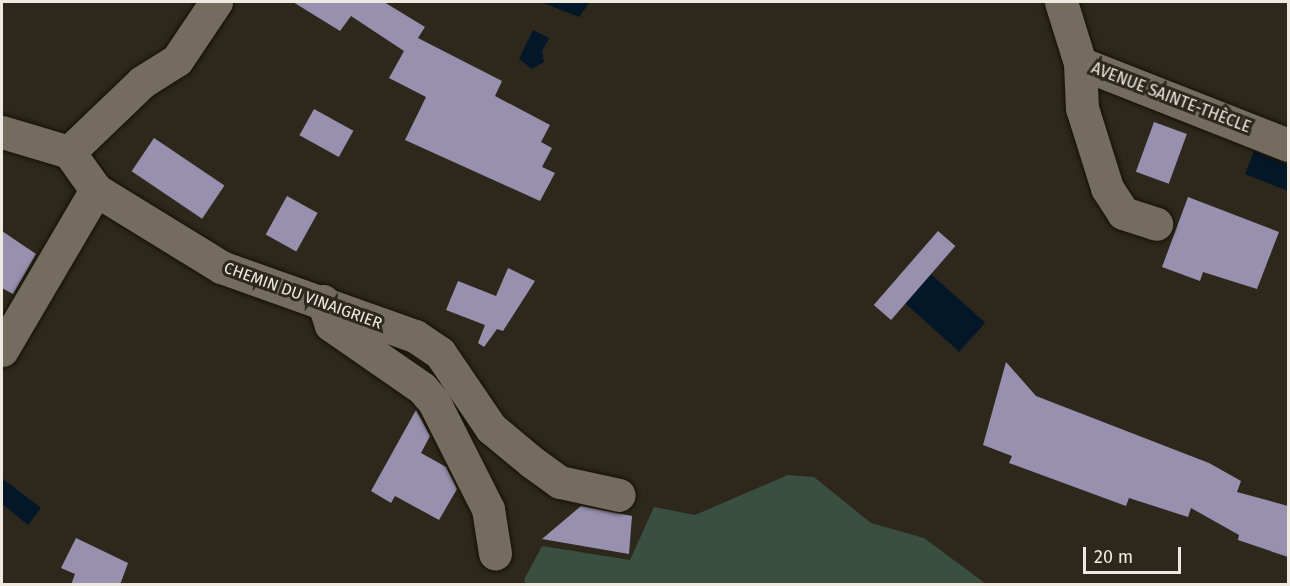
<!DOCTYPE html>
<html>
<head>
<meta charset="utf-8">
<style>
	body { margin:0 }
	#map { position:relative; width:1290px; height:586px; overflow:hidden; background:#2e281c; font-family:"Fira Sans",sans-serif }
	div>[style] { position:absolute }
	.green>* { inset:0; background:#394f41 }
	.water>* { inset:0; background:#031729; transform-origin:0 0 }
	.building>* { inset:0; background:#9790ae; transform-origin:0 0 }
	.roads { filter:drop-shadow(0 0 2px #161006) drop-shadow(0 0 2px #161006) }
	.minor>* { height:33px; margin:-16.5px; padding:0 16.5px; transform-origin:16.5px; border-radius:16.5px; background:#746d5f }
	span { translate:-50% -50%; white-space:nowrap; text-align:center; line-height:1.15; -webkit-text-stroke:6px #2e281c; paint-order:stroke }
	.street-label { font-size:16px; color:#eeeae2 }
	.frame { position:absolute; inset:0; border:3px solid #eeeae2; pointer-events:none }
	.scale { position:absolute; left:1083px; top:547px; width:98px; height:27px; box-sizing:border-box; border:3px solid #eeeae2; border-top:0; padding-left:8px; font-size:18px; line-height:21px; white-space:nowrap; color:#eeeae2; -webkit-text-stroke:4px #2e281c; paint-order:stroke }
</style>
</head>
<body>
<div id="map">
	<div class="green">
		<div style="clip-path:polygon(788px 475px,814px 477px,871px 523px,924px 538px,986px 584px,526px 584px,524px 580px,542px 546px,630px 560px,654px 507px,695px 515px)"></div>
	</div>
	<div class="water">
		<div style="clip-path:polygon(541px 2px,590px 2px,579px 17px)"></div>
		<div style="clip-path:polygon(533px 30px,549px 38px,542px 51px,544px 62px,532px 69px,519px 59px)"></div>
		<div style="clip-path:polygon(1254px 151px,1288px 165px,1288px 191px,1245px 174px)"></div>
		<div style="left:931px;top:274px;width:73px;height:39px;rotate:42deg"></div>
		<div style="clip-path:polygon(2px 478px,41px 508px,28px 525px,2px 504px)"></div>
	</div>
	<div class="building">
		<div style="clip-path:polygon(293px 2px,384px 2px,425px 27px,418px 38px,502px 81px,495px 96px,550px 125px,541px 142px,552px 148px,542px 167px,555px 173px,540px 201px,405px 140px,426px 97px,389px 78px,404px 51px,351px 16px,340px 31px)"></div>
		<div style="left:314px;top:109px;width:45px;height:30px;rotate:29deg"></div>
		<div style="left:1154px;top:122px;width:35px;height:53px;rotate:20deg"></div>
		<div style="left:154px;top:138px;width:85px;height:40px;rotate:34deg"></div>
		<div style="left:287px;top:196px;width:35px;height:44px;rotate:29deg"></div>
		<div style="clip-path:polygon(1188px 197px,1279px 232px,1257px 289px,1203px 272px,1200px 281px,1162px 267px)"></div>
		<div style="clip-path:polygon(2px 231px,36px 254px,13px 294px,2px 288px)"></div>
		<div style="left:938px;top:231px;width:23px;height:98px;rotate:41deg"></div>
		<div style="clip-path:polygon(508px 268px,535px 281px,503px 331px,497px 329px,484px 347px,478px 343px,485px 325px,446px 310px,458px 281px,496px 296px)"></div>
		<div style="clip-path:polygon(1006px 362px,1036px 396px,1209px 463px,1241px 481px,1237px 492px,1288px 506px,1288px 557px,1238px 540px,1239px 535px,1191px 508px,1188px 517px,1129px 498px,1126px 506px,1009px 463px,1012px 456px,983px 445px)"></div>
		<div style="clip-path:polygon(416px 410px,430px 436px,421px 453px,446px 467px,457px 489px,439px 520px,395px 496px,391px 503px,371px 491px)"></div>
		<div style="clip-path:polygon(581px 506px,632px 516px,629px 554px,542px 539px)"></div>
		<div style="clip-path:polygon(76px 538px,128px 563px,120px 585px,71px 585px,75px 574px,61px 568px)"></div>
	</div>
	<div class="roads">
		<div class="minor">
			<div style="left:1061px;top:2px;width:64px;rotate:72.7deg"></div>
			<div style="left:1080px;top:63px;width:224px;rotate:21.5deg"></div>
			<div style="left:1080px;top:63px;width:45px;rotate:87.5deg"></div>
			<div style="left:1082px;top:108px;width:84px;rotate:72.6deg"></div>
			<div style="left:1107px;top:188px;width:30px;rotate:57deg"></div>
			<div style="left:1123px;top:213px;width:35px;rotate:18deg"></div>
			<div style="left:2px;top:132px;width:70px;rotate:16.6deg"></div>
			<div style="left:69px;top:152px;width:47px;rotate:54.6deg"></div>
			<div style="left:96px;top:190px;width:147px;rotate:31.6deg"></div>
			<div style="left:221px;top:267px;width:206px;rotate:19.6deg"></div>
			<div style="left:415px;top:336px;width:30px;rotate:34deg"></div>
			<div style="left:440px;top:353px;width:91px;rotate:55.8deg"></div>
			<div style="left:491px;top:428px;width:53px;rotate:39.7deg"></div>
			<div style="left:532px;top:462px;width:34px;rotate:36deg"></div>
			<div style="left:560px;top:482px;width:60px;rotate:12.4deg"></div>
			<div style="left:69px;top:152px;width:101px;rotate:-43.8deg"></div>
			<div style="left:142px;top:82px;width:41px;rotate:-32.2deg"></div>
			<div style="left:177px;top:60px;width:70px;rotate:-56.1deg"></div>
			<div style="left:323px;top:301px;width:25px;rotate:72deg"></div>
			<div style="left:331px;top:325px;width:111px;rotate:34.7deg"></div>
			<div style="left:422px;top:388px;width:18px;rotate:49deg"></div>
			<div style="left:434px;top:402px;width:120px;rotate:63.2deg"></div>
			<div style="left:488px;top:509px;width:45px;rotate:81deg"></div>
			<div style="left:2px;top:350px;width:186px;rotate:-59.6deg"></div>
		</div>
	</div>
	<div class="street-label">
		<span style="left:1171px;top:98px;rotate:21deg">AVENUE SAINTE-THÈCLE</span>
		<span style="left:303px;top:296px;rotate:20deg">CHEMIN DU VINAIGRIER</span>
	</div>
	<div class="frame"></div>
	<div class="scale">20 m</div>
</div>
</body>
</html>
